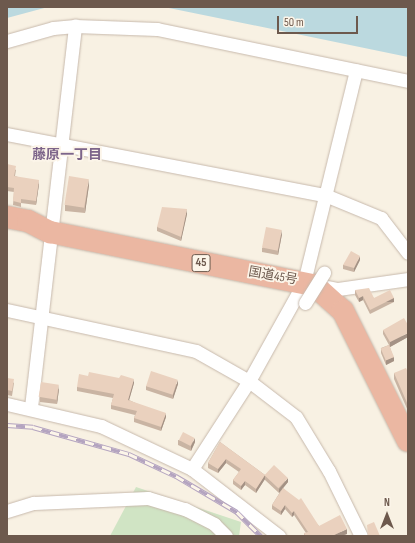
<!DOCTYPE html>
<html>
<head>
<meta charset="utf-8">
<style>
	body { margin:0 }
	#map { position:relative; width:415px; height:543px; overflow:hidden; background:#f8f1e3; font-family:"Sofia Sans Condensed","Noto Sans JP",sans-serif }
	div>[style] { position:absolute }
	.green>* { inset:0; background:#d0e4c4 }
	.water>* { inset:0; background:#bbd9df }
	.roads { filter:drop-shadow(0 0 1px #c7b9ac) drop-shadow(0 0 1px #c7b9ac) }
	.street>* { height:13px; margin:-6.5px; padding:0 6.5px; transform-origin:6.5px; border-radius:6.5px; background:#fff }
	.highway>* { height:22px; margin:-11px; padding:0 11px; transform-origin:11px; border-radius:11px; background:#ebb7a2 }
	.rail>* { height:4.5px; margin-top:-2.25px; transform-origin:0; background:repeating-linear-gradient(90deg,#fcf5e9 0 9px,#b4a4c0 0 18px); box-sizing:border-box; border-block:1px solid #b4a4c0 }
	.bridges { filter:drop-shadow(0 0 1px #c7b9ac) drop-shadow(0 0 1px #c7b9ac) }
	.street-bridge>* { height:13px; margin:-6.5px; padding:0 6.5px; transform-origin:6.5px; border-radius:6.5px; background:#fff }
	.wall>* { inset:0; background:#c9b4a3 }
	.shaded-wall>* { inset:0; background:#a49285; transform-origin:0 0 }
	.building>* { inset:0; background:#ead1be; transform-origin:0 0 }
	span { translate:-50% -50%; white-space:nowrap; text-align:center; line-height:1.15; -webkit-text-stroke:3.5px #fcf5e9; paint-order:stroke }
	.shield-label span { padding:1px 3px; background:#fcf5e9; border:1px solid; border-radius:3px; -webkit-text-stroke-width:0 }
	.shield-label { font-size:12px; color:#6d594d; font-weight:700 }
	.street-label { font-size:13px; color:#6d594d }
	.neighbourhood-label { font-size:14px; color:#7d658a; font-weight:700 }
	.frame { position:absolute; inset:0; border:8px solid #6d594d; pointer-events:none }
	.north { position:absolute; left:367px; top:495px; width:40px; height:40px; -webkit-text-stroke:3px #fcf5e9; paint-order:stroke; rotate:0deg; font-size:11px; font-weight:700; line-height:16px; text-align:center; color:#6d594d }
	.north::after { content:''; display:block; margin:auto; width:14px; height:18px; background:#6d594d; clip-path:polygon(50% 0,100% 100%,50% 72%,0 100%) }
	.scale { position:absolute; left:277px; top:16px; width:81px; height:18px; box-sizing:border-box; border:2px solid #6d594d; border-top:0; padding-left:5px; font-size:12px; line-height:14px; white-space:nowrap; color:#6d594d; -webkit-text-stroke:3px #fcf5e9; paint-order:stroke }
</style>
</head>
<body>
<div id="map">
	<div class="green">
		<div style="clip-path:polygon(136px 487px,241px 522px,239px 536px,110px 536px)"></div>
	</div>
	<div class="water">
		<div style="clip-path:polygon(7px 7px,48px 7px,7px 18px)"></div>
		<div style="clip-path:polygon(164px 7px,408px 7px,408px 57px,316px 38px)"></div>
	</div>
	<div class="roads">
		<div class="street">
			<div style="left:7px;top:41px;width:48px;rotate:-15.8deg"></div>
			<div style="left:53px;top:28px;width:22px;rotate:-5deg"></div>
			<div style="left:75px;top:26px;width:82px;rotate:2.1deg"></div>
			<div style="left:157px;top:29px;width:256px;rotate:11.7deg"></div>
			<div style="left:7px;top:134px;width:324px;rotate:10.9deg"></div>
			<div style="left:325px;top:195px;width:61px;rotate:22.3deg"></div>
			<div style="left:381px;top:218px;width:44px;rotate:52.4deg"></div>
			<div style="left:317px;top:285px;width:21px;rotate:11deg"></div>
			<div style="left:338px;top:289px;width:71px;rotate:-8.1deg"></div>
			<div style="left:7px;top:310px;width:193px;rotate:12.2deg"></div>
			<div style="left:196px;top:351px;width:61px;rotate:29.5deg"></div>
			<div style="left:249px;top:381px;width:59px;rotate:37.5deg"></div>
			<div style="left:296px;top:417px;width:63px;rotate:58.6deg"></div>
			<div style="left:329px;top:471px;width:72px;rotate:63.8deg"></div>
			<div style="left:7px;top:404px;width:97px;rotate:13.2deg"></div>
			<div style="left:101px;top:426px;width:101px;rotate:25.3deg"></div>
			<div style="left:192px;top:469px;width:105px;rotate:-57.1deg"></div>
			<div style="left:249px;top:381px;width:113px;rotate:-60.9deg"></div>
			<div style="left:304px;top:282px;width:218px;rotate:-76.2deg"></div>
			<div style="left:31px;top:407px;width:384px;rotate:-83.4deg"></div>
			<div style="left:192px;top:469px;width:110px;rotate:37.6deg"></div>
			<div style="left:7px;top:511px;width:28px;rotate:-17deg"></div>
			<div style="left:34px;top:503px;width:114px;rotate:-2.5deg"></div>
			<div style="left:148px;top:498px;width:39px;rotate:17deg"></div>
			<div style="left:185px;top:509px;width:33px;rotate:27deg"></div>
			<div style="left:214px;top:524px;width:17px;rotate:45deg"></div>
		</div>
		<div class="highway">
			<div style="left:7px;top:217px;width:21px;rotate:11deg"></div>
			<div style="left:28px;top:221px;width:25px;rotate:27deg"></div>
			<div style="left:50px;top:232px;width:269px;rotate:11.4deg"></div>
			<div style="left:314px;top:285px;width:39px;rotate:42deg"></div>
			<div style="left:343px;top:311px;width:145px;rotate:63.4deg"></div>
		</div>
	</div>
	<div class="rail">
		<div style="left:7px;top:425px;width:26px;rotate:4deg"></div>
		<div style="left:33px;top:427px;width:100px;rotate:15.7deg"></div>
		<div style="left:129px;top:454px;width:52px;rotate:25.1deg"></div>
		<div style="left:176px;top:476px;width:71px;rotate:30.5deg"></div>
		<div style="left:237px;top:512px;width:34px;rotate:45deg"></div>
	</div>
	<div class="bridges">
		<div class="street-bridge">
			<div style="left:305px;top:303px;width:36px;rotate:-58deg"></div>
		</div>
	</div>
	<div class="wall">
		<div style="clip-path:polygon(7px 164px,16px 170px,15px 176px,39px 184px,36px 205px,21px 203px,21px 207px,13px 205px,14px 192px,7px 191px)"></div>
		<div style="clip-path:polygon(89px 185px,85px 213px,65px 211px,65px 205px)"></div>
		<div style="clip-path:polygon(187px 214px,181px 241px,157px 231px,157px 227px)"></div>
		<div style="clip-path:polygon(282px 234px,278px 255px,262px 252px,262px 248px)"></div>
		<div style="clip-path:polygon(360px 260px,354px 272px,343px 269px,343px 265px)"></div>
		<div style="clip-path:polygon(355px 290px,374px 298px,394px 302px,370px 314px,363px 300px,359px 302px,355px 295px)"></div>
		<div style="clip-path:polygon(383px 330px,408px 337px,390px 347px,394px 361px,386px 365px,381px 353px,381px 348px,389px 345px,383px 334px)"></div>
		<div style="clip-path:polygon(408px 372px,408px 411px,394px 379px,394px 373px)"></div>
		<div style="clip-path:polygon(7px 378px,14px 383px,12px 396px,7px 395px)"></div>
		<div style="clip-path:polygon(134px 383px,129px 400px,166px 417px,161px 431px,134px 422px,134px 418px,135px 415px,111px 409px,111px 405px,113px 398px,77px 391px,77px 387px)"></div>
		<div style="clip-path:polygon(178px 384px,173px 399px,146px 390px,146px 386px)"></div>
		<div style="clip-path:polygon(59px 389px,57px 404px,40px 402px,40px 397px)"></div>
		<div style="clip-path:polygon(178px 440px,195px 442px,191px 451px,178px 445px)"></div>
		<div style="clip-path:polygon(220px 442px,265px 475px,288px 482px,283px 488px,319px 526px,347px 534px,341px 536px,304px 536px,304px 533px,306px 533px,294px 515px,292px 517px,285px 509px,281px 515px,272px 509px,272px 505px,282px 489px,279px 493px,265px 480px,265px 479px,256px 493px,245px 485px,241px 490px,233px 484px,233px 480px,239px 472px,226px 463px,218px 473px,208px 468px,208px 463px)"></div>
	</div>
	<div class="shaded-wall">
		<div style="clip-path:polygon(89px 179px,89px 185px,85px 213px,85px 207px)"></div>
		<div style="clip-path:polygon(39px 180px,39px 184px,36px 205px,36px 201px)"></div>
		<div style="clip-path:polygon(187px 209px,187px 214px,181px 241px,181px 237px)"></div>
		<div style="clip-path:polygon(282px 230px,282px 234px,278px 255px,278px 251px)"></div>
		<div style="clip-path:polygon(360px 256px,360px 260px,354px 272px,354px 268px)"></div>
		<div style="clip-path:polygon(363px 296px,363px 300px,359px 302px,359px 298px)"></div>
		<div style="left:394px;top:298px;width:4px;height:27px;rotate:90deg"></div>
		<div style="clip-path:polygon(408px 333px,408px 337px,390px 347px,390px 342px)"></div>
		<div style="clip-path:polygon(394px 357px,394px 361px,386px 365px,386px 360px)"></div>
		<div style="clip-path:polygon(134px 379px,134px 383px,128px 404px,128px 400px)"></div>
		<div style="clip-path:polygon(178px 380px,178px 384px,173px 399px,173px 395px)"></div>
		<div style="clip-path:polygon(59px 385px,59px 389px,57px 404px,57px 400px)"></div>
		<div style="clip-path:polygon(166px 413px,166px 417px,161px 431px,161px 427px)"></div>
		<div style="clip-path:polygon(195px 438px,195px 442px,191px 451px,191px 446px)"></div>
		<div style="clip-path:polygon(226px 459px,226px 463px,218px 473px,218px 469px)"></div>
		<div style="clip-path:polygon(265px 475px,265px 479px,256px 493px,256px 489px)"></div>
		<div style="clip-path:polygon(288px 478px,288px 482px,279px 493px,279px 489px)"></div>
		<div style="clip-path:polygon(245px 481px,245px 485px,241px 490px,241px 486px)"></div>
		<div style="clip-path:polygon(285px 505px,285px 509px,281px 515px,281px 511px)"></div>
		<div style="clip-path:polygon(294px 511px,294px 515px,292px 517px,292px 513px)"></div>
		<div style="clip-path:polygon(347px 529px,347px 534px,341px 536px,332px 536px)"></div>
	</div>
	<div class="building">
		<div style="clip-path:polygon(7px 164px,16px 166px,14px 176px,39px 180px,36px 201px,21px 199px,21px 203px,13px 201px,14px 188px,7px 187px)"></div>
		<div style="left:69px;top:176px;width:20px;height:29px;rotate:9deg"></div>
		<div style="clip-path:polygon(162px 207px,187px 209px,181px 237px,157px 227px)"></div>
		<div style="left:266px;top:227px;width:16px;height:21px;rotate:11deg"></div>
		<div style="clip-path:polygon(351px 251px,360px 256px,354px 268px,343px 265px)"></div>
		<div style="clip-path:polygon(369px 288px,374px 298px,390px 290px,394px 298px,370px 310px,363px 296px,359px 298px,355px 290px)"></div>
		<div style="clip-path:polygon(404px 318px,408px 325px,408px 333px,390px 342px,383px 330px)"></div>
		<div style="left:389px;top:345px;width:13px;height:9px;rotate:67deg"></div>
		<div style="clip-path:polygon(406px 368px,408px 372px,408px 405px,394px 373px)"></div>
		<div style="left:151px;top:371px;width:28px;height:16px;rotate:18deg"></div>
		<div style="clip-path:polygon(89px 372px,119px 378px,121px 375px,134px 379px,128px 400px,166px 413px,161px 427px,134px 418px,137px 411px,111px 405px,114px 394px,77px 387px,79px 374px,88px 376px)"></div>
		<div style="clip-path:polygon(7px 378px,14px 379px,12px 391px,7px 390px)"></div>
		<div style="left:41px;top:382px;width:18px;height:15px;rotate:9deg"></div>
		<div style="left:183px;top:432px;width:13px;height:9px;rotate:27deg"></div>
		<div style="clip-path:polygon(220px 442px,265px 475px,256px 489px,245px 481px,241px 486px,233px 480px,241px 469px,226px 459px,218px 469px,208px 463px)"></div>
		<div style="left:274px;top:465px;width:19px;height:14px;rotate:43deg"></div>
		<div style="clip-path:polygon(283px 488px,299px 500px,301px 498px,319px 526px,340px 515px,347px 529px,332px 536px,305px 536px,304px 533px,308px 532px,294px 511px,292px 513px,285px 505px,281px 511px,272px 505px)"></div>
		<div style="clip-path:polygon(374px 522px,380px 536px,368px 536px,367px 525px)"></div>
	</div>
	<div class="shield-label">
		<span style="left:201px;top:263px">45</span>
	</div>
	<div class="street-label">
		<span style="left:273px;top:276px;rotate:10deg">国道45号</span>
	</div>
	<div class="neighbourhood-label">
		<span style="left:67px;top:155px">藤原一丁目</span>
	</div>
	<div class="frame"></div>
	<div class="north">N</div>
	<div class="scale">50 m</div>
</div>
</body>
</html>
